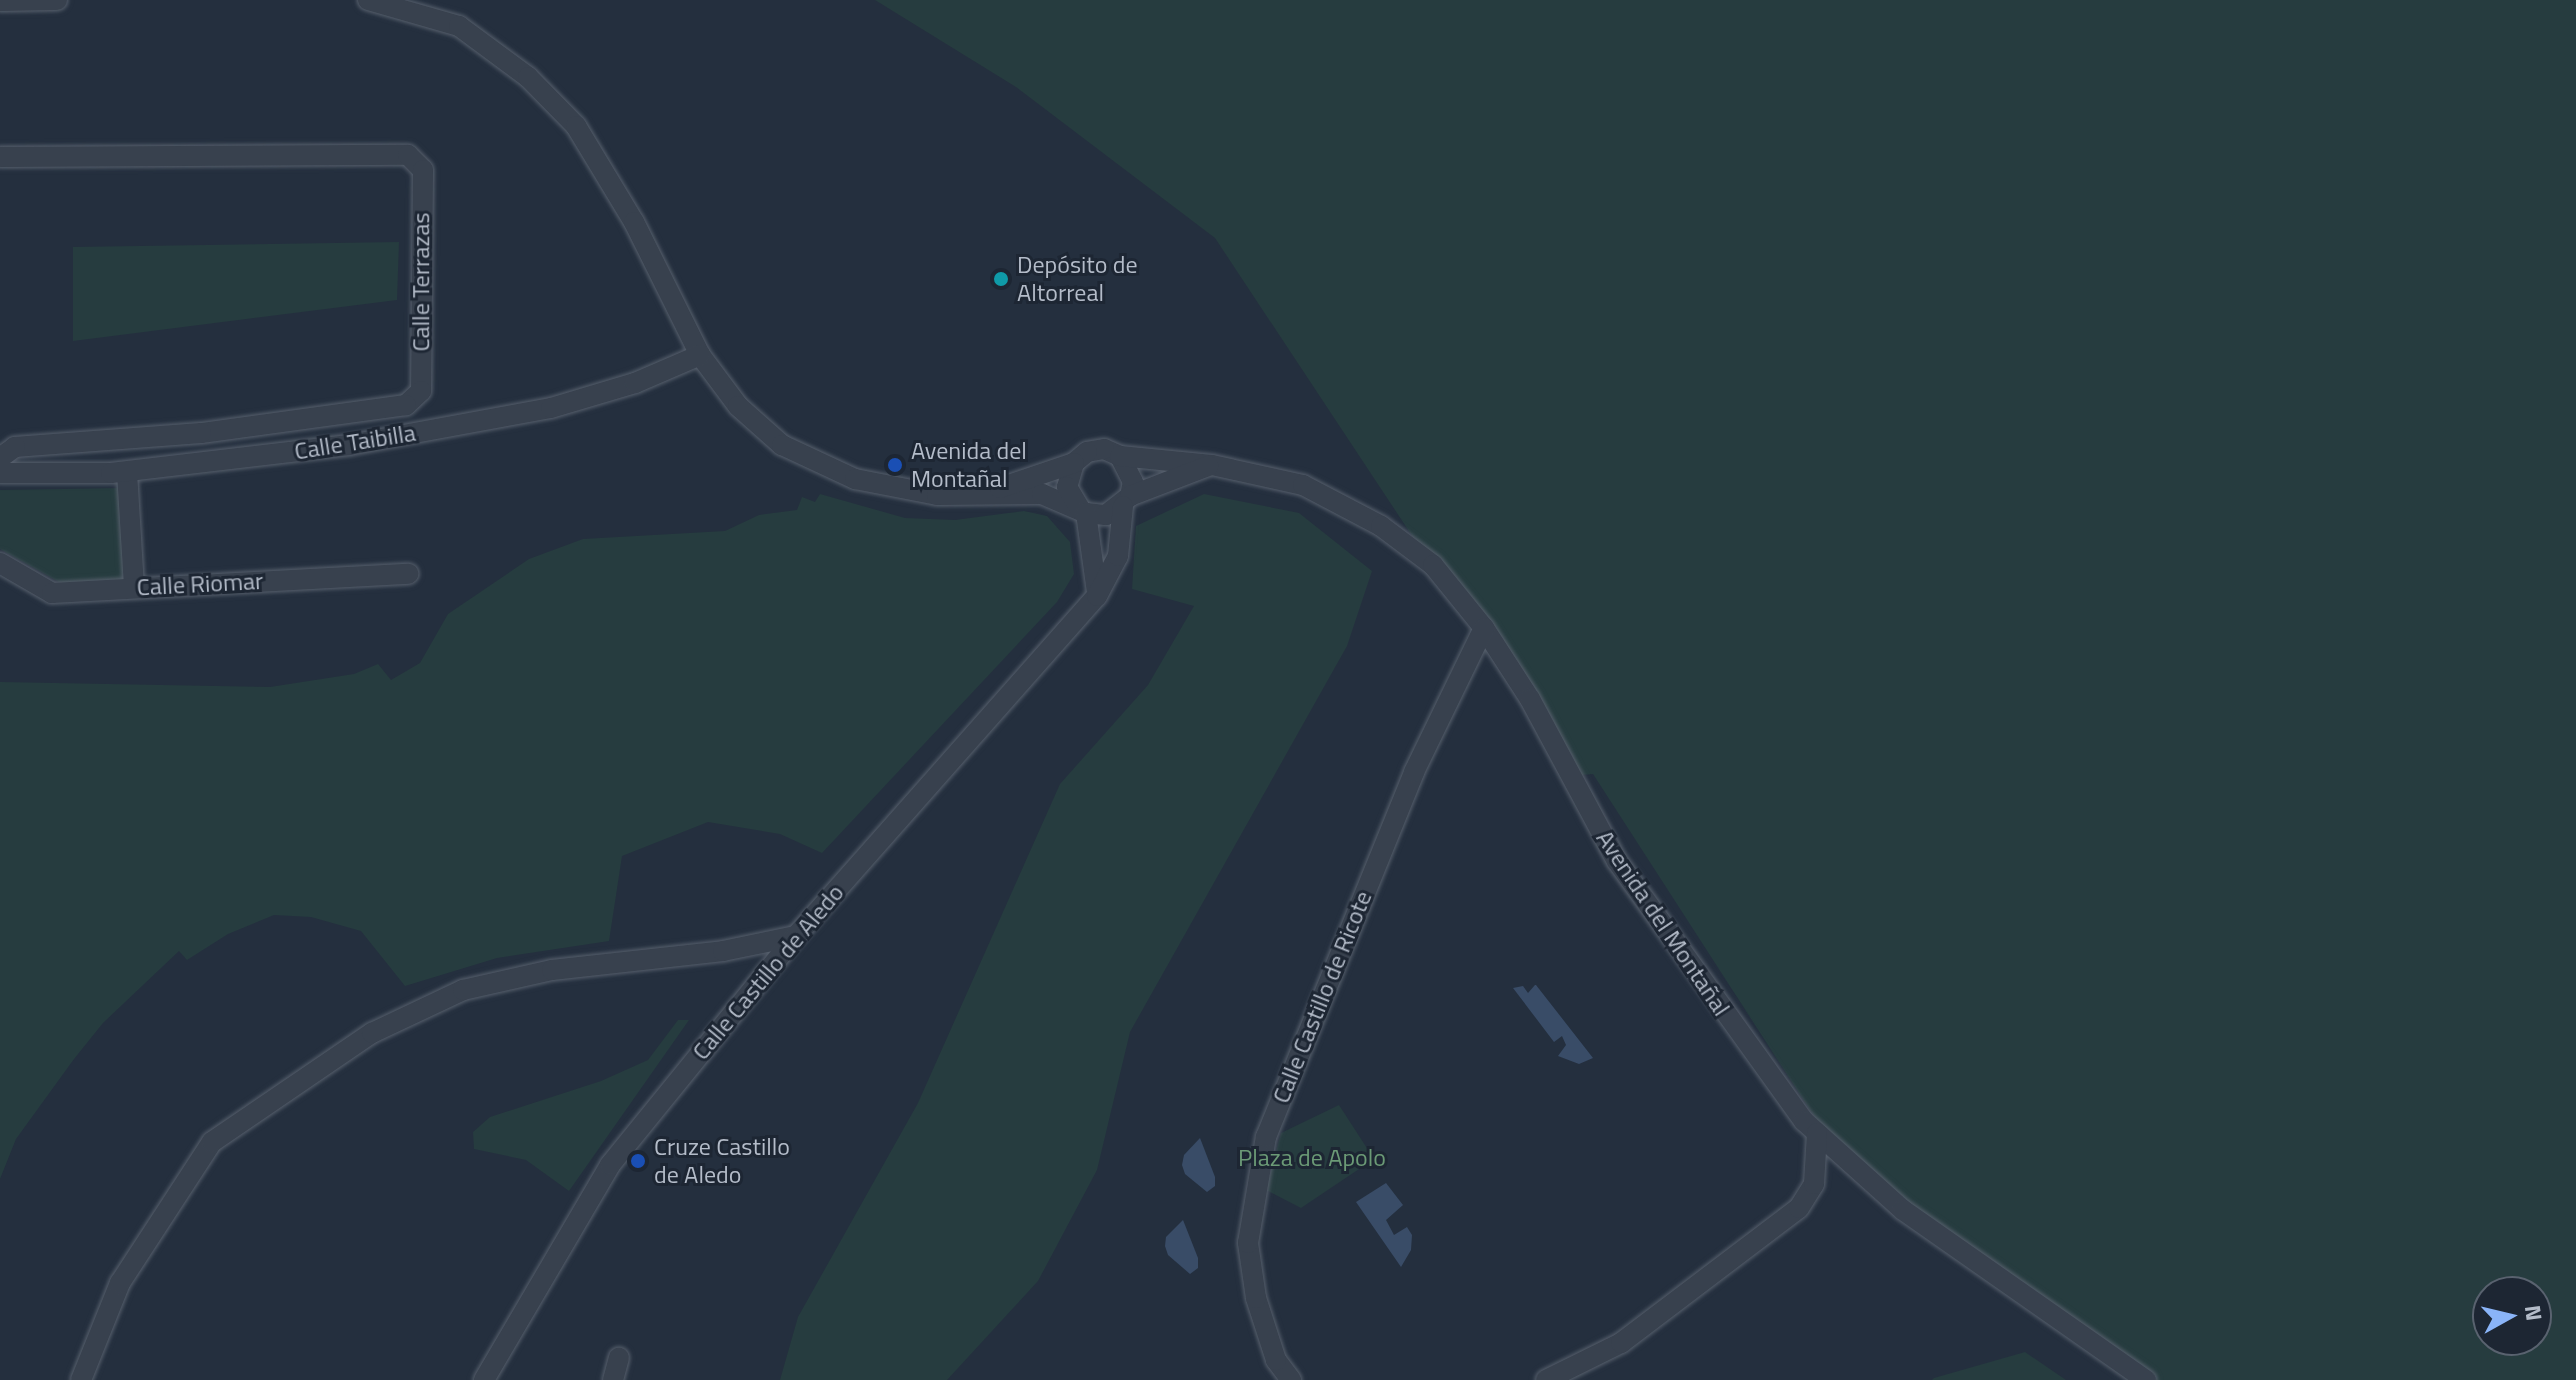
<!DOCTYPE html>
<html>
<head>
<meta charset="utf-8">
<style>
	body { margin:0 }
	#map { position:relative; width:2576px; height:1380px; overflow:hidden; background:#242f3e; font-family:"Titillium Web",sans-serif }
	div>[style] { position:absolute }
	.green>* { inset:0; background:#263c3f }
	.water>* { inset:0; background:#394c67 }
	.roads { filter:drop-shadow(0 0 2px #565f6c) drop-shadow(0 0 2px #565f6c) }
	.minor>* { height:20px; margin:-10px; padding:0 10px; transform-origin:10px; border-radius:10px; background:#38414e }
	.dots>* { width:22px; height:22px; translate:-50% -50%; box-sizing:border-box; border:4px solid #1d2633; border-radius:50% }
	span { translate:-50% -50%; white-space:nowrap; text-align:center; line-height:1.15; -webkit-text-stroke:6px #1d2633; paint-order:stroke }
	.poi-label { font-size:24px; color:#b4bcc9 }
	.left { translate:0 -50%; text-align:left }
	.street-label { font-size:24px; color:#b4bcc9 }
	.park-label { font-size:24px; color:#6b9a76 }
	.north { position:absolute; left:2472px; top:1276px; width:80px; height:80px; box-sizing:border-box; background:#1d2633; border:2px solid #59626f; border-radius:50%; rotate:82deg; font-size:22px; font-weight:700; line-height:32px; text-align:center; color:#b4bcc9 }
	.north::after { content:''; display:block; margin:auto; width:28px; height:36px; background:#8ab4f8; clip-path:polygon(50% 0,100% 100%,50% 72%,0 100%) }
</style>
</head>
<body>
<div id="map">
	<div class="green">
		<div style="clip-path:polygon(evenodd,875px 0,2576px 0,2576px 1380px,2146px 1380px,1848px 1169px,1593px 774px,1571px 776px,1215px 238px,1016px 87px,875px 0,2488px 1292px,2536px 1292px,2536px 1340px,2488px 1340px,2488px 1292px)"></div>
		<div style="clip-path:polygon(399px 242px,397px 300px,73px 341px,73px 247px)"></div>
		<div style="clip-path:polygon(124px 488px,128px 583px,61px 583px,0 549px,0 490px)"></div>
		<div style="clip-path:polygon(820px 494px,905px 518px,955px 520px,1024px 511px,1047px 516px,1070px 542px,1074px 574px,1057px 602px,822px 853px,780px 834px,708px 822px,622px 856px,609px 941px,497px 958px,405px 986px,361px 931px,311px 917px,274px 915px,228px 934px,187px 960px,179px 951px,103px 1023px,74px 1059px,16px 1139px,0 1179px,0 682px,270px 687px,354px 674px,378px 664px,391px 680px,420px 663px,448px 614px,529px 559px,583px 539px,725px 531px,759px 515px,797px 510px,802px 497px,815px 502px)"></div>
		<div style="clip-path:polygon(1204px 494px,1299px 513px,1372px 571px,1347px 646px,1130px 1032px,1097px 1170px,1038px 1281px,947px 1380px,780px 1380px,798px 1317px,918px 1103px,1060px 784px,1148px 685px,1194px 606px,1132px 589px,1136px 526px)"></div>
		<div style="clip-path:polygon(678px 1020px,689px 1020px,569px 1191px,526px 1160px,474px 1149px,473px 1132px,490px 1117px,601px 1081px,648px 1060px)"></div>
		<div style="clip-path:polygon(1339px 1105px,1374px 1159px,1301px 1208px,1266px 1190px,1281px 1133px)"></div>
		<div style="clip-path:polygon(2025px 1352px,2066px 1380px,1932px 1380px,1934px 1378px)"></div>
	</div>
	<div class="water">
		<div style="clip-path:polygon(1535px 985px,1536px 985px,1593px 1058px,1579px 1064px,1558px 1056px,1566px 1045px,1562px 1036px,1554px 1042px,1513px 988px,1523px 986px,1528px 993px)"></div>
		<div style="clip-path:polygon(1200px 1138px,1215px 1177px,1215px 1186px,1207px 1192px,1185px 1174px,1182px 1165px,1184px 1155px)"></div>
		<div style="clip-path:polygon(1386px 1183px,1403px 1205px,1386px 1220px,1394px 1235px,1407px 1227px,1412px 1235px,1411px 1250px,1401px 1267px,1356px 1202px)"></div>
		<div style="clip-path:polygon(1183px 1220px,1198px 1258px,1198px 1268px,1190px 1274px,1168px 1255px,1165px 1246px,1166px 1237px)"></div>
	</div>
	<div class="roads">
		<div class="minor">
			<div style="left:368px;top:0;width:95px;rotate:15.9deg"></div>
			<div style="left:459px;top:26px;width:86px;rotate:36.5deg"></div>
			<div style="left:528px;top:77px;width:69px;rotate:45.6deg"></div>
			<div style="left:576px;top:126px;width:112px;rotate:58.9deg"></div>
			<div style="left:634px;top:222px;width:148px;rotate:63.6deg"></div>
			<div style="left:700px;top:355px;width:64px;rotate:53.3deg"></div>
			<div style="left:738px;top:406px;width:59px;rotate:41.6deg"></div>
			<div style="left:782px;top:445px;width:81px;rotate:25deg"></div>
			<div style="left:855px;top:479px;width:84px;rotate:11deg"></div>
			<div style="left:937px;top:495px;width:105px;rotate:-0.5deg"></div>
			<div style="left:1042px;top:494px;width:48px;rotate:23.4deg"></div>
			<div style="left:1086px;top:513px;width:20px;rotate:6deg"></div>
			<div style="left:1106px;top:515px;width:31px;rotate:-38deg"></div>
			<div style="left:1130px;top:496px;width:14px;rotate:-78deg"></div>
			<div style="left:1133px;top:482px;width:29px;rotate:-117deg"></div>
			<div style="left:1120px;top:456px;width:17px;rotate:-156deg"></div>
			<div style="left:1104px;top:449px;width:17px;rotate:170deg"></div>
			<div style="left:1087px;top:452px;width:17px;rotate:140deg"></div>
			<div style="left:1074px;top:463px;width:25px;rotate:106deg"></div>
			<div style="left:1067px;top:487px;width:26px;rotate:59deg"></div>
			<div style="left:0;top:1px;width:57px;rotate:-1deg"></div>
			<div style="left:0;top:157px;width:408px;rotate:-0.3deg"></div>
			<div style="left:408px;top:155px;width:21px;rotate:45deg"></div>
			<div style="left:423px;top:170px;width:221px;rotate:90.5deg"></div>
			<div style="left:421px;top:391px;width:21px;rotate:137deg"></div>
			<div style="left:406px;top:405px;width:207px;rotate:172.2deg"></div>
			<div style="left:201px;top:433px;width:187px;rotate:175.7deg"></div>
			<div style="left:15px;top:447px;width:19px;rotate:144deg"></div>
			<div style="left:1120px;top:456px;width:92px;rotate:5.6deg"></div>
			<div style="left:1212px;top:465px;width:93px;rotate:12.4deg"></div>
			<div style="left:1303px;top:485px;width:88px;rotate:27.7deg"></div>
			<div style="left:1381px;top:526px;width:65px;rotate:36.9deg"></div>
			<div style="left:1433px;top:565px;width:81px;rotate:51deg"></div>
			<div style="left:1484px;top:628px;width:85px;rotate:57.1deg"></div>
			<div style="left:1530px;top:699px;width:184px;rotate:61.8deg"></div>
			<div style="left:1617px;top:861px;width:320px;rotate:54.3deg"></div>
			<div style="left:1804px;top:1121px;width:133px;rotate:42deg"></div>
			<div style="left:1903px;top:1210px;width:297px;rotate:35deg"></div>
			<div style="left:127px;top:472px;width:115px;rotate:86.5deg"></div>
			<div style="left:0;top:473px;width:111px"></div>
			<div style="left:111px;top:473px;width:240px;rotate:-6.7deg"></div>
			<div style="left:349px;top:445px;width:205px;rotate:-10.4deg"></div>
			<div style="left:551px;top:408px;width:88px;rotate:-16.6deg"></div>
			<div style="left:635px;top:383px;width:71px;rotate:-23.3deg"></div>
			<div style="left:1000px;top:488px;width:78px;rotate:-18.7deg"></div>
			<div style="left:1130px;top:496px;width:84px;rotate:-21deg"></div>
			<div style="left:1086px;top:513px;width:80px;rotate:82.1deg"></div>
			<div style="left:0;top:563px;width:60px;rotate:30deg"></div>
			<div style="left:52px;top:593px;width:357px;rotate:-3.1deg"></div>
			<div style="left:81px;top:1380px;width:105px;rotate:-68.1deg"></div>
			<div style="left:120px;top:1283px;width:168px;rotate:-56.9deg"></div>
			<div style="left:212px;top:1142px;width:194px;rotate:-34.3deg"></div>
			<div style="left:372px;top:1033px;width:101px;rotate:-25.3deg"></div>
			<div style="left:463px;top:990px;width:91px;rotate:-12.7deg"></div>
			<div style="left:552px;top:970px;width:172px;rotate:-6.3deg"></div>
			<div style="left:723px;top:951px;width:75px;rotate:-11.6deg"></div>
			<div style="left:484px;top:1380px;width:249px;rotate:-59.6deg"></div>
			<div style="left:610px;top:1165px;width:295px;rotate:-50.9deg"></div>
			<div style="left:796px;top:936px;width:454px;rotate:-48.5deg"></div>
			<div style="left:1097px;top:596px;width:45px;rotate:-62.3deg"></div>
			<div style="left:1118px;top:556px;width:50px;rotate:-84.3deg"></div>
			<div style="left:613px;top:1380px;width:23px;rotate:-75deg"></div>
			<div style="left:1291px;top:1380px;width:25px;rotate:-127deg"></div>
			<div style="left:1276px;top:1360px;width:65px;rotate:-107.9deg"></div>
			<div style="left:1256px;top:1298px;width:56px;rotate:-98.3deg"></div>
			<div style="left:1248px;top:1243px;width:108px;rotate:-80.4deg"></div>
			<div style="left:1266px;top:1137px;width:394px;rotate:-67.9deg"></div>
			<div style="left:1414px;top:772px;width:160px;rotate:-64.1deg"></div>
			<div style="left:1546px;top:1380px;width:84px;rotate:-26.3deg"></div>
			<div style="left:1621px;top:1343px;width:223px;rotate:-37.2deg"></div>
			<div style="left:1799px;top:1208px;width:28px;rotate:-58deg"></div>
			<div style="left:1814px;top:1184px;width:51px;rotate:-86.6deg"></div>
		</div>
	</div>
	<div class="dots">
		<div style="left:1001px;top:279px;background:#0f9aa8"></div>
		<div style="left:895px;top:465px;background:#1a4fb4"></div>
		<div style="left:638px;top:1161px;background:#1a4fb4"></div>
	</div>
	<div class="poi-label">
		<span class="left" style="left:1017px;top:279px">Depósito de<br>Altorreal</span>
		<span class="left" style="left:911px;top:465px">Avenida del<br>Montañal</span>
		<span class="left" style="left:654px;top:1161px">Cruze Castillo<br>de Aledo</span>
	</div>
	<div class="street-label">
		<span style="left:421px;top:282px;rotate:-90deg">Calle Terrazas</span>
		<span style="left:355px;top:442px;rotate:-9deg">Calle Taibilla</span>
		<span style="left:200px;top:584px;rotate:-3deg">Calle Riomar</span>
		<span style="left:1663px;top:923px;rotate:56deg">Avenida del Montañal</span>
		<span style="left:768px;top:972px;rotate:-50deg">Calle Castillo de Aledo</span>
		<span style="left:1322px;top:997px;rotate:-68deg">Calle Castillo de Ricote</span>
	</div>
	<div class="park-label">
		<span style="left:1312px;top:1158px">Plaza de Apolo</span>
	</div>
	<div class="north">N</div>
</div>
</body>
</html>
